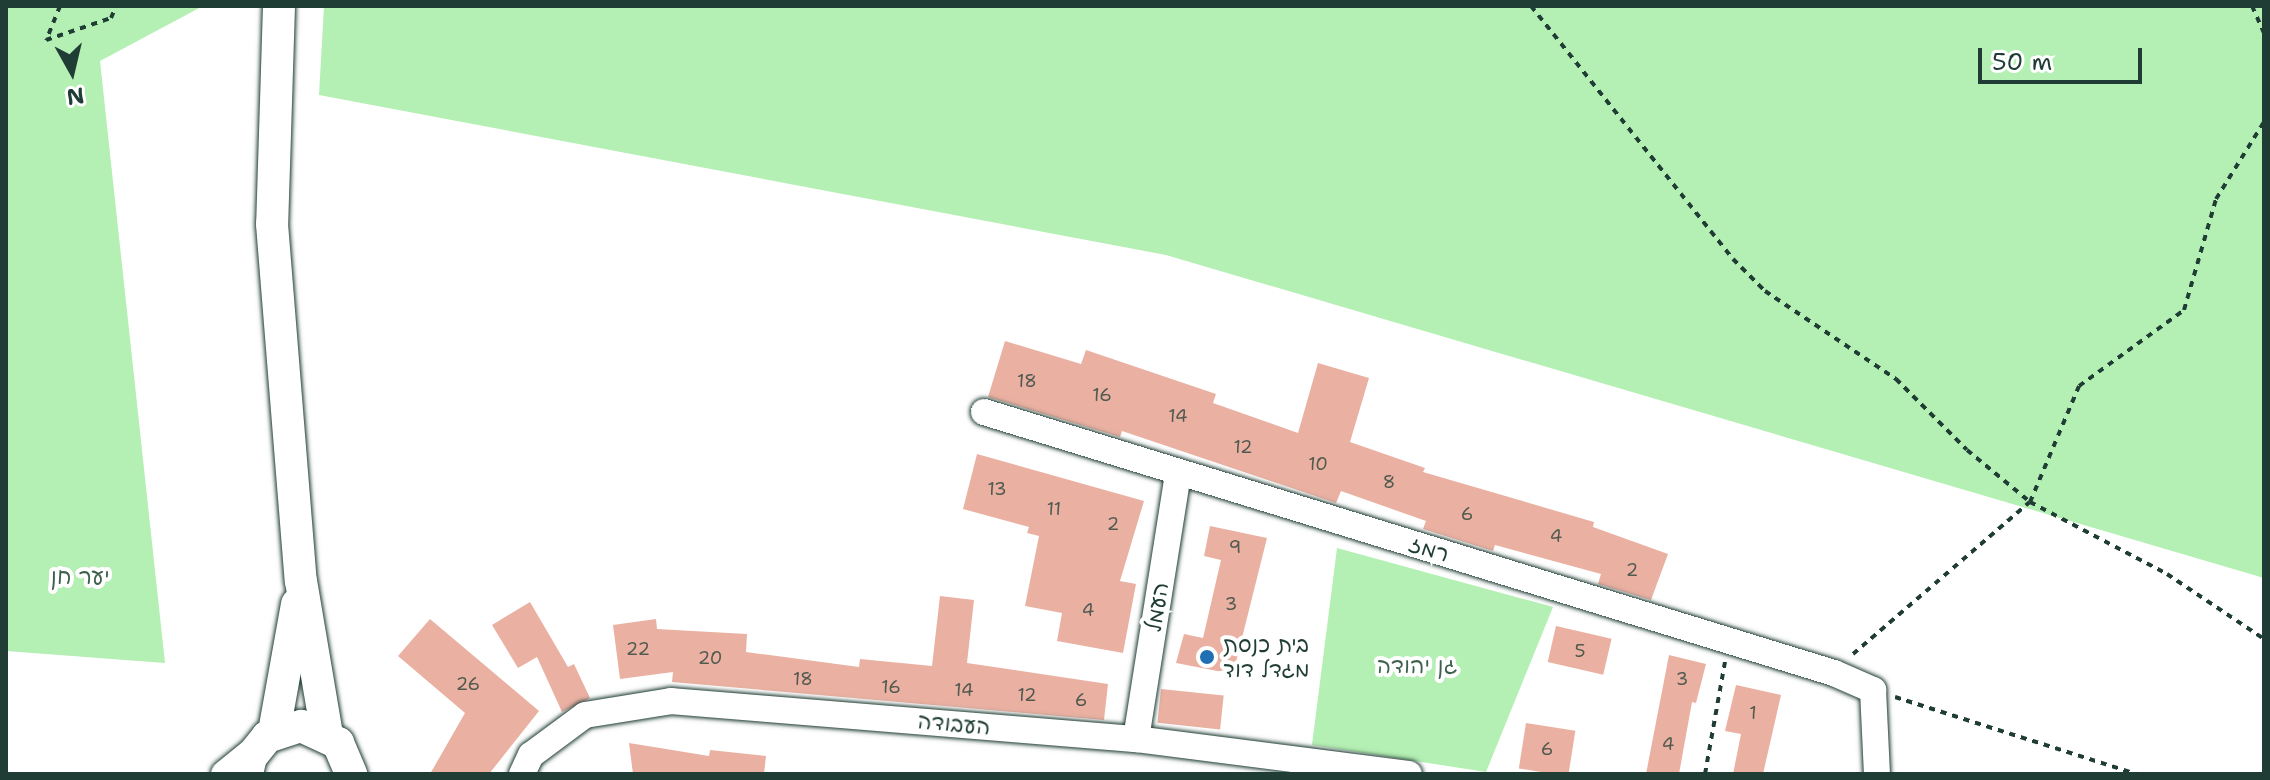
<!DOCTYPE html>
<html>
<head>
<meta charset="utf-8">
<style>
	body { margin:0 }
	#map { position:relative; width:2270px; height:780px; overflow:hidden; background:#fff; font-family:"Shantell Sans","Playpen Sans Hebrew",sans-serif }
	div>[style] { position:absolute }
	.green>* { inset:0; background:#b4efb3 }
	.building>* { inset:0; background:#eab1a3; transform-origin:0 0 }
	.path>* { height:4px; margin-top:-2px; transform-origin:0; background:repeating-linear-gradient(90deg,#1f3d34 0 6px,transparent 0 12px) }
	.roads { filter:drop-shadow(0 0 2px #1f3d34) drop-shadow(0 0 2px #1f3d34) }
	.minor>* { height:26px; margin:-13px; padding:0 13px; transform-origin:13px; border-radius:13px; background:#fff }
	.major>* { height:32px; margin:-16px; padding:0 16px; transform-origin:16px; border-radius:16px; background:#fff }
	.dots>* { width:22px; height:22px; translate:-50% -50%; box-sizing:border-box; border:4px solid #fff; border-radius:50% }
	span { translate:-50% -50%; white-space:nowrap; text-align:center; line-height:1.15; -webkit-text-stroke:8px #fff; paint-order:stroke }
	.number-label { font-size:18px; color:#525a50 }
	.number-label span { -webkit-text-stroke-width:0 }
	.street-label { font-size:22px; color:#1f3d34 }
	.park-label { font-size:22px; color:#3d614d }
	.poi-label { font-size:22px; color:#1f3d34 }
	.left { translate:0 -50%; text-align:left }
	.frame { position:absolute; inset:0; border:8px solid #1f3d34; pointer-events:none }
	.north { position:absolute; left:32px; top:32px; width:80px; height:80px; -webkit-text-stroke:6px #fff; paint-order:stroke; rotate:172deg; font-size:22px; font-weight:700; line-height:32px; text-align:center; color:#1f3d34 }
	.north::after { content:''; display:block; margin:auto; width:28px; height:36px; background:#1f3d34; clip-path:polygon(50% 0,100% 100%,50% 72%,0 100%) }
	.scale { position:absolute; left:1978px; top:48px; width:164px; height:36px; box-sizing:border-box; border:4px solid #1f3d34; border-top:0; padding-left:10px; font-size:24px; line-height:28px; white-space:nowrap; color:#1f3d34; -webkit-text-stroke:6px #fff; paint-order:stroke }
</style>
</head>
<body>
<div id="map">
	<div class="green">
		<div style="clip-path:polygon(6px 6px,203px 6px,100px 61px,165px 663px,6px 651px)"></div>
		<div style="clip-path:polygon(324px 6px,2264px 6px,2264px 578px,1166px 255px,319px 95px)"></div>
		<div style="clip-path:polygon(1337px 548px,1553px 607px,1486px 772px,1312px 745px)"></div>
	</div>
	<div class="building">
		<div style="clip-path:polygon(1005px 341px,1081px 364px,1086px 350px,1216px 394px,1213px 403px,1298px 433px,1318px 363px,1369px 378px,1350px 442px,1425px 468px,1423px 472px,1594px 522px,1593px 527px,1668px 554px,1651px 600px,1598px 584px,1601px 574px,1495px 545px,1493px 551px,1423px 529px,1426px 521px,1341px 491px,1336px 503px,1122px 431px,1120px 437px,988px 397px)"></div>
		<div style="clip-path:polygon(977px 454px,1144px 501px,1120px 581px,1136px 584px,1123px 653px,1057px 641px,1062px 613px,1025px 606px,1039px 536px,1027px 533px,1029px 527px,963px 509px)"></div>
		<div style="clip-path:polygon(1210px 526px,1267px 538px,1233px 674px,1176px 663px,1184px 634px,1203px 638px,1221px 560px,1204px 556px)"></div>
		<div style="clip-path:polygon(940px 596px,974px 600px,967px 663px,1108px 684px,1104px 720px,672px 682px,673px 672px,620px 679px,613px 625px,656px 619px,657px 629px,747px 634px,746px 652px,859px 667px,860px 659px,932px 666px)"></div>
		<div style="clip-path:polygon(530px 602px,568px 667px,574px 664px,590px 698px,562px 712px,537px 657px,518px 668px,492px 625px)"></div>
		<div style="clip-path:polygon(430px 619px,539px 711px,489px 774px,430px 774px,465px 713px,398px 656px)"></div>
		<div style="left:1556px;top:626px;width:57px;height:37px;rotate:13deg"></div>
		<div style="clip-path:polygon(1669px 655px,1706px 664px,1696px 703px,1692px 702px,1679px 774px,1646px 774px)"></div>
		<div style="clip-path:polygon(1736px 685px,1781px 695px,1763px 774px,1733px 774px,1741px 734px,1725px 731px)"></div>
		<div style="left:1161px;top:689px;width:63px;height:34px;rotate:6deg"></div>
		<div style="left:1526px;top:723px;width:50px;height:46px;rotate:9deg"></div>
		<div style="clip-path:polygon(629px 743px,709px 756px,710px 750px,766px 756px,764px 774px,633px 774px)"></div>
	</div>
	<div class="path">
		<div style="left:60px;top:6px;width:37px;rotate:112deg"></div>
		<div style="left:46px;top:40px;width:69px;rotate:-18.7deg"></div>
		<div style="left:111px;top:18px;width:13px;rotate:-67deg"></div>
		<div style="left:1531px;top:6px;width:324px;rotate:51.4deg"></div>
		<div style="left:1733px;top:259px;width:45px;rotate:45deg"></div>
		<div style="left:1765px;top:291px;width:158px;rotate:33.9deg"></div>
		<div style="left:1896px;top:379px;width:100px;rotate:45deg"></div>
		<div style="left:1967px;top:450px;width:82px;rotate:39.5deg"></div>
		<div style="left:2030px;top:502px;width:155px;rotate:27.7deg"></div>
		<div style="left:2167px;top:574px;width:117px;rotate:33.8deg"></div>
		<div style="left:2252px;top:6px;width:30px;rotate:66deg"></div>
		<div style="left:1853px;top:654px;width:233px;rotate:-40.7deg"></div>
		<div style="left:2030px;top:502px;width:126px;rotate:-67.1deg"></div>
		<div style="left:2079px;top:386px;width:130px;rotate:-35.9deg"></div>
		<div style="left:2184px;top:310px;width:116px;rotate:-73.9deg"></div>
		<div style="left:2216px;top:199px;width:91px;rotate:-58.1deg"></div>
		<div style="left:1895px;top:697px;width:253px;rotate:17.7deg"></div>
		<div style="left:1705px;top:774px;width:114px;rotate:-79.9deg"></div>
	</div>
	<div class="roads">
		<div class="minor">
			<div style="left:984px;top:412px;width:889px;rotate:17.07deg"></div>
			<div style="left:1834px;top:673px;width:43px;rotate:23.6deg"></div>
			<div style="left:1873px;top:690px;width:84px;rotate:87.3deg"></div>
			<div style="left:1136px;top:739px;width:267px;rotate:-81deg"></div>
			<div style="left:224px;top:774px;width:41px;rotate:-39.1deg"></div>
			<div style="left:522px;top:774px;width:21px;rotate:-65deg"></div>
			<div style="left:531px;top:755px;width:67px;rotate:-36.5deg"></div>
			<div style="left:585px;top:715px;width:87px;rotate:-9.2deg"></div>
			<div style="left:671px;top:701px;width:467px;rotate:4.7deg"></div>
			<div style="left:1136px;top:739px;width:275px;rotate:7.3deg"></div>
		</div>
		<div class="major">
			<div style="left:279px;top:6px;width:218px;rotate:91.8deg"></div>
			<div style="left:272px;top:224px;width:358px;rotate:85.4deg"></div>
			<div style="left:301px;top:581px;width:155px;rotate:80.4deg"></div>
			<div style="left:274px;top:732px;width:130px;rotate:-79.8deg"></div>
			<div style="left:247px;top:774px;width:17px;rotate:-77deg"></div>
			<div style="left:251px;top:757px;width:26px;rotate:-51deg"></div>
			<div style="left:267px;top:737px;width:36px;rotate:-18deg"></div>
			<div style="left:301px;top:726px;width:41px;rotate:24.7deg"></div>
			<div style="left:338px;top:743px;width:34px;rotate:67deg"></div>
		</div>
	</div>
	<div class="dots">
		<div style="left:1207px;top:657px;background:#1f6fb2"></div>
	</div>
	<div class="number-label">
		<span style="left:1027px;top:381px">18</span>
		<span style="left:1102px;top:395px">16</span>
		<span style="left:1178px;top:416px">14</span>
		<span style="left:1243px;top:447px">12</span>
		<span style="left:1318px;top:464px">10</span>
		<span style="left:1389px;top:482px">8</span>
		<span style="left:997px;top:489px">13</span>
		<span style="left:1054px;top:509px">11</span>
		<span style="left:1467px;top:514px">6</span>
		<span style="left:1113px;top:524px">2</span>
		<span style="left:1556px;top:536px">4</span>
		<span style="left:1235px;top:547px">9</span>
		<span style="left:1632px;top:570px">2</span>
		<span style="left:1231px;top:604px">3</span>
		<span style="left:1088px;top:610px">4</span>
		<span style="left:638px;top:649px">22</span>
		<span style="left:1580px;top:651px">5</span>
		<span style="left:710px;top:658px">20</span>
		<span style="left:803px;top:679px">18</span>
		<span style="left:1682px;top:679px">3</span>
		<span style="left:468px;top:684px">26</span>
		<span style="left:891px;top:687px">16</span>
		<span style="left:964px;top:690px">14</span>
		<span style="left:1027px;top:695px">12</span>
		<span style="left:1081px;top:700px">6</span>
		<span style="left:1753px;top:713px">1</span>
		<span style="left:1668px;top:744px">4</span>
		<span style="left:1547px;top:749px">6</span>
	</div>
	<div class="street-label">
		<span style="left:1429px;top:549px;rotate:17deg">רמז</span>
		<span style="left:1157px;top:607px;rotate:-81deg">העמל</span>
		<span style="left:954px;top:724px;rotate:5deg">העבודה</span>
	</div>
	<div class="park-label">
		<span style="left:80px;top:577px">יער חן</span>
		<span style="left:1417px;top:666px">גן יהודה</span>
	</div>
	<div class="poi-label">
		<span class="left" style="left:1223px;top:657px">בית כנסת<br>מגדל דוד</span>
	</div>
	<div class="frame"></div>
	<div class="north">N</div>
	<div class="scale">50 m</div>
</div>
</body>
</html>
